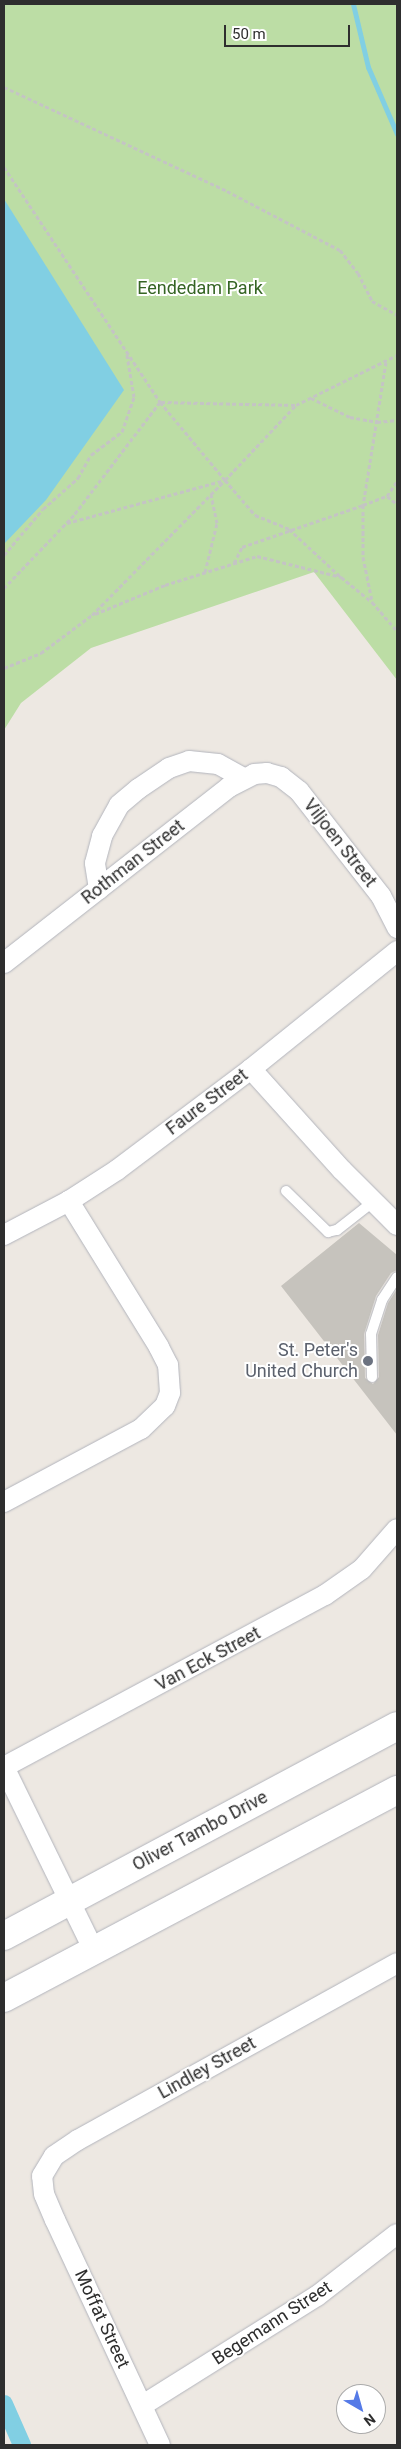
<!DOCTYPE html>
<html>
<head>
<meta charset="utf-8">
<style>
	body { margin:0 }
	#map { position:relative; width:401px; height:2449px; overflow:hidden; background:#ede8e2; font-family:Roboto,sans-serif }
	div>[style] { position:absolute }
	.green>* { inset:0; background:#bcdda5 }
	.water>* { inset:0; background:#81cfe3 }
	.stream>* { height:5px; margin:-2.5px; padding:0 2.5px; transform-origin:2.5px; border-radius:2.5px; background:#81cfe3 }
	.canal>* { height:18px; margin:-9px; padding:0 9px; transform-origin:9px; border-radius:9px; background:#81cfe3 }
	.building>* { inset:0; background:#c6c3bd }
	.path>* { height:3px; margin-top:-1.5px; transform-origin:0; background:repeating-linear-gradient(90deg,#c4c4c4 0 4px,transparent 0 6.5px) }
	.roads { filter:drop-shadow(0 0 1px #b2b4bc) drop-shadow(0 0 1px #b2b4bc) }
	.lane>* { height:10px; margin:-5px; padding:0 5px; transform-origin:5px; border-radius:5px; background:#fff }
	.street>* { height:20px; margin:-10px; padding:0 10px; transform-origin:10px; border-radius:10px; background:#fff }
	.secondary>* { height:28px; margin:-14px; padding:0 14px; transform-origin:14px; border-radius:14px; background:#fff }
	.dots>* { width:14px; height:14px; translate:-50% -50%; box-sizing:border-box; border:2px solid #fff; border-radius:50% }
	span { translate:-50% -50%; white-space:nowrap; text-align:center; line-height:1.15; -webkit-text-stroke:4px #fff; paint-order:stroke }
	.park-label { font-size:18px; color:#356524 }
	.street-label { font-size:18px; color:#2e2e2e }
	.worship-label { font-size:18px; color:#5b616d }
	.right { translate:-100% -50%; text-align:right }
	.frame { position:absolute; inset:0; border:5px solid #2e2e2e; pointer-events:none }
	.north { position:absolute; left:336px; top:2384px; width:50px; height:50px; box-sizing:border-box; background:#fff; border:1px solid #ababab; border-radius:50%; rotate:142deg; font-size:14px; font-weight:700; line-height:20px; text-align:center; color:#2e2e2e }
	.north::after { content:''; display:block; margin:auto; width:18px; height:22px; background:#557ae7; clip-path:polygon(50% 0,100% 100%,50% 72%,0 100%) }
	.scale { position:absolute; left:224px; top:25px; width:126px; height:22px; box-sizing:border-box; border:2px solid #2e2e2e; border-top:0; padding-left:6px; font-size:15px; line-height:18px; white-space:nowrap; color:#2e2e2e; -webkit-text-stroke:4px #fff; paint-order:stroke }
</style>
</head>
<body>
<div id="map">
	<div class="green">
		<div style="clip-path:polygon(4px 4px,397px 4px,397px 680px,314px 572px,91px 648px,21px 703px,4px 730px)"></div>
	</div>
	<div class="water">
		<div style="clip-path:polygon(4px 199px,124px 390px,46px 500px,4px 544px)"></div>
	</div>
	<div class="stream">
		<div style="left:353px;top:4px;width:65px;rotate:76.6deg"></div>
		<div style="left:368px;top:67px;width:73px;rotate:66.6deg"></div>
	</div>
	<div class="canal">
		<div style="left:4px;top:2404px;width:45px;rotate:66.3deg"></div>
	</div>
	<div class="building">
		<div style="clip-path:polygon(359px 1223px,397px 1255px,397px 1270px,391px 1273px,376px 1296px,364px 1334px,365px 1378px,373px 1384px,379px 1377px,378px 1335px,388px 1303px,397px 1289px,397px 1435px,281px 1286px)"></div>
	</div>
	<div class="path">
		<div style="left:4px;top:87px;width:246px;rotate:25deg"></div>
		<div style="left:227px;top:191px;width:127px;rotate:27.6deg"></div>
		<div style="left:340px;top:250px;width:29px;rotate:52deg"></div>
		<div style="left:358px;top:273px;width:31px;rotate:63deg"></div>
		<div style="left:372px;top:301px;width:29px;rotate:29deg"></div>
		<div style="left:4px;top:167px;width:282px;rotate:56.4deg"></div>
		<div style="left:160px;top:402px;width:142px;rotate:127.3deg"></div>
		<div style="left:74px;top:515px;width:101px;rotate:133.8deg"></div>
		<div style="left:386px;top:362px;width:145px;rotate:99.1deg"></div>
		<div style="left:363px;top:505px;width:26px;rotate:-21deg"></div>
		<div style="left:387px;top:496px;width:18px;rotate:-56deg"></div>
		<div style="left:311px;top:398px;width:43px;rotate:26deg"></div>
		<div style="left:350px;top:417px;width:27px;rotate:10deg"></div>
		<div style="left:377px;top:422px;width:20px;rotate:-6deg"></div>
		<div style="left:161px;top:402px;width:135px;rotate:1.3deg"></div>
		<div style="left:225px;top:480px;width:46px;rotate:49.4deg"></div>
		<div style="left:255px;top:515px;width:37px;rotate:22deg"></div>
		<div style="left:289px;top:529px;width:69px;rotate:42.7deg"></div>
		<div style="left:387px;top:496px;width:13px;rotate:39deg"></div>
		<div style="left:67px;top:523px;width:164px;rotate:-15.2deg"></div>
		<div style="left:225px;top:480px;width:103px;rotate:-46.6deg"></div>
		<div style="left:296px;top:405px;width:113px;rotate:-26.3deg"></div>
		<div style="left:4px;top:555px;width:60px;rotate:-49.7deg"></div>
		<div style="left:43px;top:509px;width:47px;rotate:-41.5deg"></div>
		<div style="left:78px;top:478px;width:26px;rotate:-61deg"></div>
		<div style="left:91px;top:455px;width:39px;rotate:-37deg"></div>
		<div style="left:122px;top:432px;width:37px;rotate:-71deg"></div>
		<div style="left:134px;top:397px;width:43px;rotate:-99.5deg"></div>
		<div style="left:234px;top:563px;width:18px;rotate:-63deg"></div>
		<div style="left:242px;top:547px;width:128px;rotate:-19.1deg"></div>
		<div style="left:363px;top:505px;width:52px;rotate:90deg"></div>
		<div style="left:363px;top:557px;width:45px;rotate:78.4deg"></div>
		<div style="left:205px;top:572px;width:50px;rotate:-76.2deg"></div>
		<div style="left:217px;top:523px;width:29px;rotate:-102deg"></div>
		<div style="left:95px;top:614px;width:76px;rotate:-22.5deg"></div>
		<div style="left:165px;top:585px;width:96px;rotate:-17.5deg"></div>
		<div style="left:257px;top:556px;width:87px;rotate:14deg"></div>
		<div style="left:341px;top:577px;width:40px;rotate:39deg"></div>
		<div style="left:372px;top:602px;width:38px;rotate:49deg"></div>
		<div style="left:4px;top:668px;width:40px;rotate:-22deg"></div>
		<div style="left:41px;top:653px;width:64px;rotate:-36.7deg"></div>
		<div style="left:92px;top:615px;width:190px;rotate:-45.4deg"></div>
		<div style="left:225px;top:480px;width:102px;rotate:-129.8deg"></div>
	</div>
	<div class="roads">
		<div class="lane">
			<div style="left:286px;top:1191px;width:59px;rotate:44.3deg"></div>
			<div style="left:328px;top:1232px;width:9px;rotate:-13deg"></div>
			<div style="left:337px;top:1230px;width:47px;rotate:-38.1deg"></div>
			<div style="left:372px;top:1377px;width:43px;rotate:-91.3deg"></div>
			<div style="left:371px;top:1334px;width:36px;rotate:-72deg"></div>
			<div style="left:382px;top:1300px;width:27px;rotate:-57deg"></div>
		</div>
		<div class="street">
			<div style="left:99px;top:889px;width:26px;rotate:-99deg"></div>
			<div style="left:95px;top:863px;width:28px;rotate:-75deg"></div>
			<div style="left:102px;top:836px;width:35px;rotate:-61deg"></div>
			<div style="left:119px;top:805px;width:25px;rotate:-40deg"></div>
			<div style="left:138px;top:789px;width:37px;rotate:-34deg"></div>
			<div style="left:169px;top:768px;width:21px;rotate:-19deg"></div>
			<div style="left:189px;top:761px;width:29px;rotate:6deg"></div>
			<div style="left:218px;top:764px;width:29px;rotate:29deg"></div>
			<div style="left:4px;top:963px;width:286px;rotate:-38deg"></div>
			<div style="left:229px;top:787px;width:28px;rotate:-27deg"></div>
			<div style="left:254px;top:774px;width:13px;rotate:-4deg"></div>
			<div style="left:267px;top:773px;width:15px;rotate:16deg"></div>
			<div style="left:281px;top:777px;width:23px;rotate:38deg"></div>
			<div style="left:299px;top:791px;width:133px;rotate:52deg"></div>
			<div style="left:381px;top:896px;width:36px;rotate:63deg"></div>
			<div style="left:251px;top:1069px;width:136px;rotate:48deg"></div>
			<div style="left:342px;top:1170px;width:78px;rotate:45deg"></div>
			<div style="left:4px;top:1235px;width:73px;rotate:-27.6deg"></div>
			<div style="left:69px;top:1201px;width:57px;rotate:-32.9deg"></div>
			<div style="left:117px;top:1170px;width:168px;rotate:-37deg"></div>
			<div style="left:251px;top:1069px;width:188px;rotate:-38.9deg"></div>
			<div style="left:4px;top:1502px;width:155px;rotate:-28.1deg"></div>
			<div style="left:141px;top:1429px;width:33px;rotate:-44deg"></div>
			<div style="left:165px;top:1406px;width:14px;rotate:-69deg"></div>
			<div style="left:170px;top:1393px;width:28px;rotate:-94deg"></div>
			<div style="left:168px;top:1365px;width:20px;rotate:-117deg"></div>
			<div style="left:159px;top:1347px;width:172px;rotate:-121.7deg"></div>
			<div style="left:4px;top:1767px;width:364px;rotate:-28.2deg"></div>
			<div style="left:325px;top:1595px;width:45px;rotate:-35.1deg"></div>
			<div style="left:362px;top:1569px;width:53px;rotate:-48.8deg"></div>
			<div style="left:4px;top:1767px;width:203px;rotate:63.9deg"></div>
			<div style="left:143px;top:2405px;width:205px;rotate:-32.1deg"></div>
			<div style="left:317px;top:2296px;width:101px;rotate:-37.8deg"></div>
			<div style="left:160px;top:2445px;width:248px;rotate:-115deg"></div>
			<div style="left:55px;top:2220px;width:28px;rotate:-113deg"></div>
			<div style="left:44px;top:2194px;width:18px;rotate:-96deg"></div>
			<div style="left:42px;top:2176px;width:23px;rotate:-59deg"></div>
			<div style="left:54px;top:2156px;width:29px;rotate:-34deg"></div>
			<div style="left:78px;top:2140px;width:365px;rotate:-29deg"></div>
		</div>
		<div class="secondary">
			<div style="left:4px;top:1936px;width:446px;rotate:-28.1deg"></div>
			<div style="left:4px;top:1998px;width:445px;rotate:-27.9deg"></div>
		</div>
	</div>
	<div class="dots">
		<div style="left:368px;top:1361px;background:#6b7280"></div>
	</div>
	<div class="park-label">
		<span style="left:200px;top:288px">Eendedam Park</span>
	</div>
	<div class="street-label">
		<span style="left:340px;top:843px;rotate:52deg">Viljoen Street</span>
		<span style="left:133px;top:862px;rotate:-38deg">Rothman Street</span>
		<span style="left:207px;top:1102px;rotate:-37deg">Faure Street</span>
		<span style="left:208px;top:1659px;rotate:-28deg">Van Eck Street</span>
		<span style="left:200px;top:1831px;rotate:-28deg">Oliver Tambo Drive</span>
		<span style="left:207px;top:2068px;rotate:-29deg">Lindley Street</span>
		<span style="left:102px;top:2319px;rotate:65deg">Moffat Street</span>
		<span style="left:272px;top:2323px;rotate:-33deg">Begemann Street</span>
	</div>
	<div class="worship-label">
		<span class="right" style="left:358px;top:1361px">St. Peter's<br>United Church</span>
	</div>
	<div class="frame"></div>
	<div class="north">N</div>
	<div class="scale">50 m</div>
</div>
</body>
</html>
